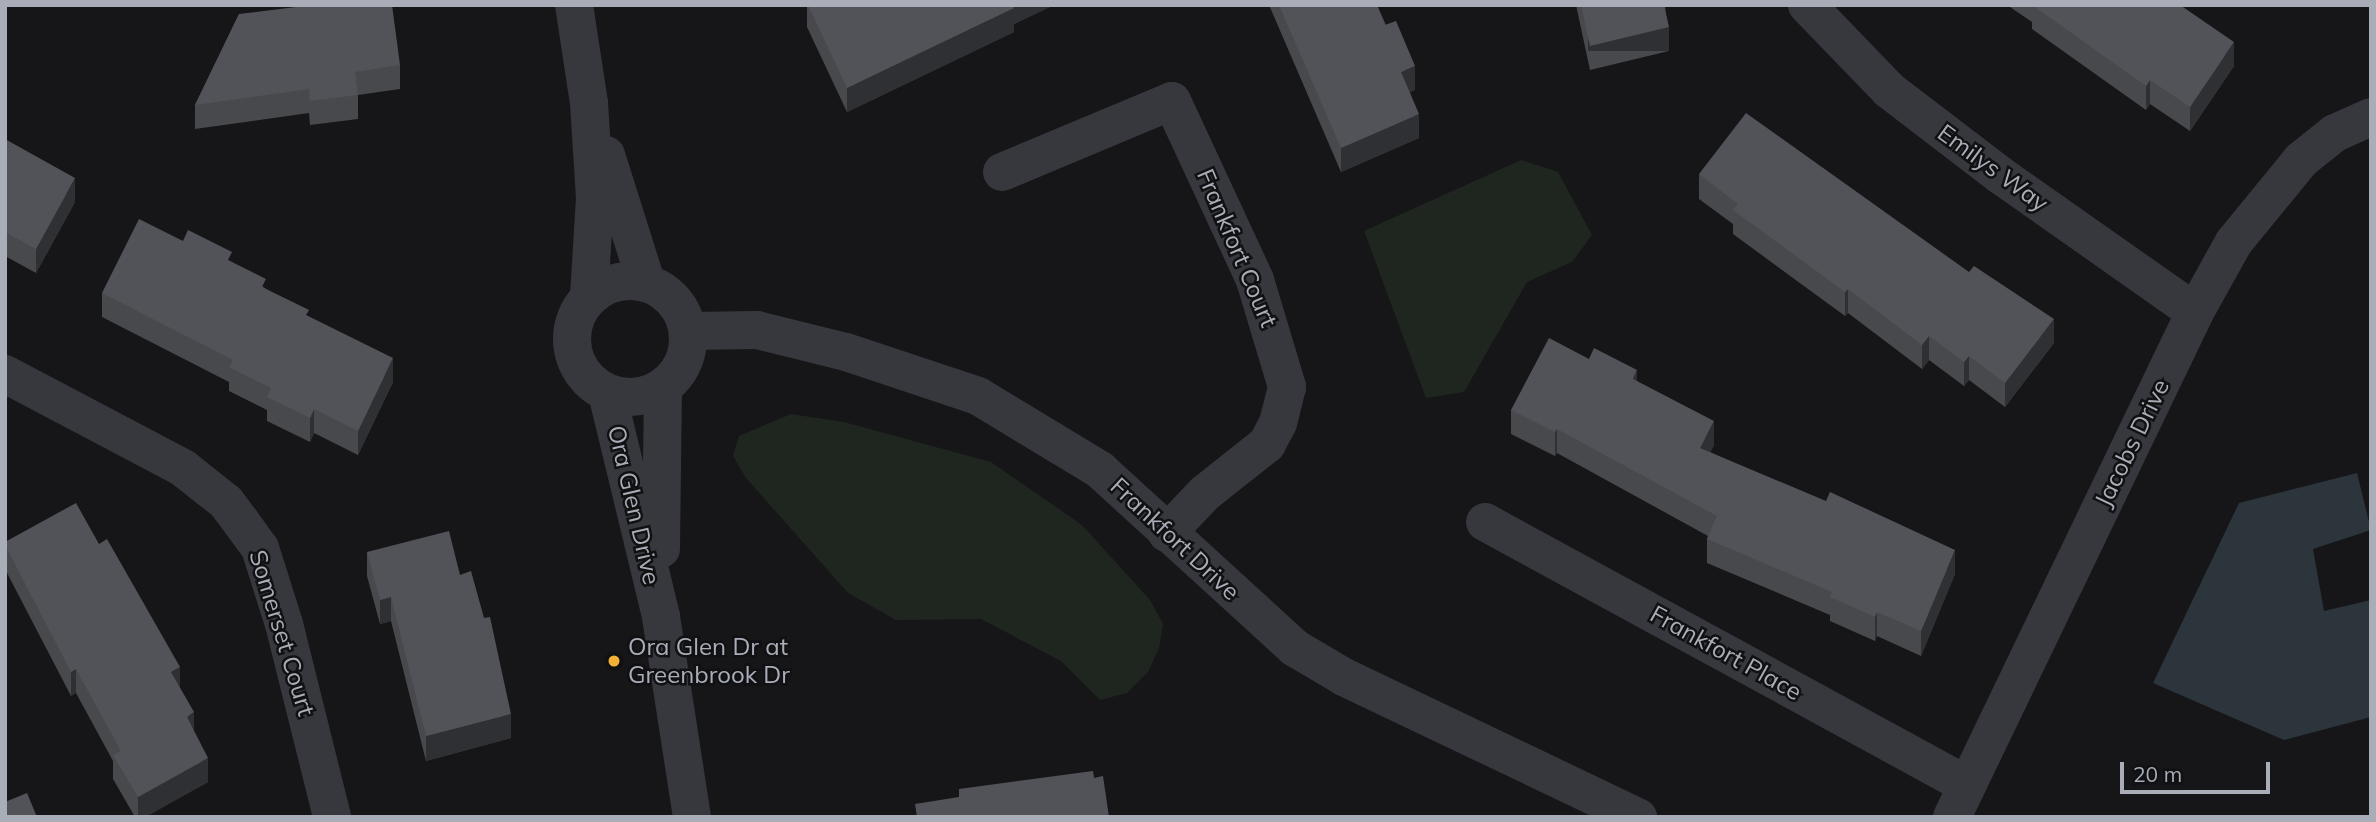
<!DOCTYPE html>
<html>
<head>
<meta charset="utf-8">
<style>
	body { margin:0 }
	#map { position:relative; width:2376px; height:822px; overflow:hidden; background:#161618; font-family:Mulish,sans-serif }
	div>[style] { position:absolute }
	.green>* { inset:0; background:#1e261f }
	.water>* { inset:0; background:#2c353c }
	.minor>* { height:38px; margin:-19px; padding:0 19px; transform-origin:19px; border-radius:19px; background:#37383d }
	.minor>.ring { margin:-19px; padding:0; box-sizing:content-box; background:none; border:38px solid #37383d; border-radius:50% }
	.wall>* { inset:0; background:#47494d }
	.shaded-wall>* { inset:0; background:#2f3033; transform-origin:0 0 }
	.building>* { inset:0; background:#525359 }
	.dots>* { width:19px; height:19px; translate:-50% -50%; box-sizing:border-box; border:4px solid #111113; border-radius:50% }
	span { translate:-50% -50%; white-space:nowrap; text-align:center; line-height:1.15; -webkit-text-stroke:5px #111113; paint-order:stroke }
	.street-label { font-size:24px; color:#a8adb8 }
	.poi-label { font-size:24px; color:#a8adb8 }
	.left { translate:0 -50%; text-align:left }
	.frame { position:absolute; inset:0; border:7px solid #a8adb8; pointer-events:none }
	.scale { position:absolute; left:2120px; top:762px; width:150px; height:32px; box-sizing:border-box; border:4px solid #a8adb8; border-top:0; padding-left:9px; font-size:21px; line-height:24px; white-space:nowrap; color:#a8adb8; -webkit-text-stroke:5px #111113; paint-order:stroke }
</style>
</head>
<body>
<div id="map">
	<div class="green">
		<div style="clip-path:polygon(1521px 160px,1558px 172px,1592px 235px,1572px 262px,1527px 282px,1464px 392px,1426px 398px,1364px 231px)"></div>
		<div style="clip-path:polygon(791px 414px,844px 422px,991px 462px,1082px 525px,1150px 600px,1163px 624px,1159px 648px,1148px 672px,1127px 693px,1100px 700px,1061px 661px,981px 619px,896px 620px,848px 593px,746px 478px,733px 456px,739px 436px)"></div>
	</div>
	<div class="water">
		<div style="clip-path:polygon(2357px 473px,2371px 530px,2313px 549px,2324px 611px,2371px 600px,2371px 717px,2284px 740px,2153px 683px,2239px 503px)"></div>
	</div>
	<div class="minor">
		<div style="left:574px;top:5px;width:99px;rotate:81.3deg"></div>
		<div style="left:589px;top:103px;width:95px;rotate:86.4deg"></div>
		<div style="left:595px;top:198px;width:99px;rotate:93.5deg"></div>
		<div style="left:1807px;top:5px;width:118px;rotate:46deg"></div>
		<div style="left:1889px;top:90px;width:140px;rotate:37.4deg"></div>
		<div style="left:2000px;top:175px;width:238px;rotate:35.1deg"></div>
		<div style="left:606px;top:155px;width:133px;rotate:72.5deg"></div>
		<div style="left:1002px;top:172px;width:184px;rotate:-22.7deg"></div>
		<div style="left:1172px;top:101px;width:197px;rotate:65.1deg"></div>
		<div style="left:1255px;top:280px;width:112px;rotate:73.3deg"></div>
		<div style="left:1287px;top:387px;width:37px;rotate:104deg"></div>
		<div style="left:1278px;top:423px;width:24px;rotate:118deg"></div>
		<div style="left:1267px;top:444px;width:80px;rotate:141.6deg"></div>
		<div style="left:1204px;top:494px;width:54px;rotate:133.5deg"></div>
		<div class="ring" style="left:572px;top:281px;width:78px;height:78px"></div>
		<div style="left:689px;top:331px;width:68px;rotate:-0.8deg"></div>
		<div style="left:757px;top:330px;width:92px;rotate:13.9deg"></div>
		<div style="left:846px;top:352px;width:139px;rotate:18.4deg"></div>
		<div style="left:978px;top:396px;width:143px;rotate:31.2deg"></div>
		<div style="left:1100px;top:470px;width:264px;rotate:42.4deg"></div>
		<div style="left:1295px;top:648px;width:57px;rotate:30.6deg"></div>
		<div style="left:1344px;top:677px;width:326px;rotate:25.5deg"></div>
		<div style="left:5px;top:374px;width:201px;rotate:27.8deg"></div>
		<div style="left:183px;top:468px;width:55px;rotate:38.3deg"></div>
		<div style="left:226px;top:502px;width:25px;rotate:53deg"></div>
		<div style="left:241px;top:522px;width:32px;rotate:54deg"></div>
		<div style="left:260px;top:548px;width:80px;rotate:72.5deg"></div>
		<div style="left:284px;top:624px;width:199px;rotate:76deg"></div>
		<div style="left:607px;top:393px;width:230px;rotate:76.4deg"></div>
		<div style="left:661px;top:617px;width:202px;rotate:81.2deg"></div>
		<div style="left:1485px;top:522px;width:549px;rotate:28.62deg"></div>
		<div style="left:661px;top:549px;width:161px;rotate:-89.3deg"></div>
		<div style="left:1952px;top:817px;width:560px;rotate:-64.3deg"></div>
		<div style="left:2195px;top:312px;width:80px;rotate:-60.9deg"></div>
		<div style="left:2234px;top:242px;width:106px;rotate:-50.7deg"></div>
		<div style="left:2301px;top:160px;width:43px;rotate:-38.5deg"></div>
		<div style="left:2335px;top:133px;width:39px;rotate:-24deg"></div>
	</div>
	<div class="wall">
		<div style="clip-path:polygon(807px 5px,1054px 5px,1014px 24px,1014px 32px,847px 112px,807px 27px)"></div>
		<div style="clip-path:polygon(1269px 5px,1377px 5px,1415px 90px,1410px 92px,1419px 138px,1341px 172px)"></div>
		<div style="clip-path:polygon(1576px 5px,1665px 5px,1669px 51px,1590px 70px)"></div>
		<div style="clip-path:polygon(2007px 5px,2180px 5px,2234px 66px,2190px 131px,2150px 104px,2146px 110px,2032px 29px,2032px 22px)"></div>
		<div style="clip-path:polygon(239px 14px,400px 65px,400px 89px,358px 95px,358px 119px,310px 125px,309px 113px,195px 129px,195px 105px)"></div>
		<div style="clip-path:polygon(5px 139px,75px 202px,36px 273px,5px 256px)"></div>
		<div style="clip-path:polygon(1699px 174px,2054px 343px,2005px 407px,1969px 380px,1964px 386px,1929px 360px,1922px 369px,1848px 313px,1845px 316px,1733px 234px,1733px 224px,1699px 199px)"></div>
		<div style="clip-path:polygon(183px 241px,232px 262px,266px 289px,309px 317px,393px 382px,358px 455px,314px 433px,310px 442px,267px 421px,267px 410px,229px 391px,229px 382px,102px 317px,102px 293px)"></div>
		<div style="clip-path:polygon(1589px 359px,1637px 381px,1714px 445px,1710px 452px,1955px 574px,1921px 656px,1877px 636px,1875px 641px,1830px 621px,1830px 615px,1707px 563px,1707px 539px,1708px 536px,1557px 453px,1555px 456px,1511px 434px,1511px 410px)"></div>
		<div style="clip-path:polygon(5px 542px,180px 688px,208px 782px,145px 817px,135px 817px,113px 779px,113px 761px,76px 693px,71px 696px,5px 569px)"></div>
		<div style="clip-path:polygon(367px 552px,460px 575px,511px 738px,426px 761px,391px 621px,380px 624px,367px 576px)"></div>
	</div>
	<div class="shaded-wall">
		<div style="clip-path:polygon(1011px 5px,1054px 5px,1014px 24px,1014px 32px,847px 112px,847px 88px)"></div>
		<div style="left:1669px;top:27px;width:24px;height:81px;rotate:90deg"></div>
		<div style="clip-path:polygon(2234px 42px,2234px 66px,2190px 131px,2190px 107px)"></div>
		<div style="clip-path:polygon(1415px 66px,1415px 90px,1401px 96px,1401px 72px)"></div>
		<div style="clip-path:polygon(2150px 80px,2150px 104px,2146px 110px,2146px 86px)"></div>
		<div style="clip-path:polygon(1419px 114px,1419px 138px,1341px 172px,1341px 148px)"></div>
		<div style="clip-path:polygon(75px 178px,75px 202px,36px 273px,36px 249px)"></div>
		<div style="clip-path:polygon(1848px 289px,1848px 313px,1845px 316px,1845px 292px)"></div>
		<div style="clip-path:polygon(2054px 319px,2054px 343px,2005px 407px,2005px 383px)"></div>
		<div style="clip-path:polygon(1929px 336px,1929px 360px,1922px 369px,1922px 345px)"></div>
		<div style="clip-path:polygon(1969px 356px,1969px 380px,1964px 386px,1964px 362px)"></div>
		<div style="clip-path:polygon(393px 358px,393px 382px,358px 455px,358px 431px)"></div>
		<div style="clip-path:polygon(1637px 370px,1637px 394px,1633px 379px)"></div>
		<div style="clip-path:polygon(314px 409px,314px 433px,310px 442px,310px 418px)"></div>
		<div style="clip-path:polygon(1714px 421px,1714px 445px,1700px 472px,1700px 448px)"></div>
		<div style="clip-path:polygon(1557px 429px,1557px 453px,1555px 456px,1555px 432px)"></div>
		<div style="clip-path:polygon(1955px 550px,1955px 574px,1921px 656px,1921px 631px)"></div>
		<div style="clip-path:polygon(391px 597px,391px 621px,380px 624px,380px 600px)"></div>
		<div style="clip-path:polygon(1877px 612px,1877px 636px,1875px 641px,1875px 617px)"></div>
		<div style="clip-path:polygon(180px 667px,180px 691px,171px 672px)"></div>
		<div style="clip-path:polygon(76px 669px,76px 693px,71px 696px,71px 672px)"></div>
		<div style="clip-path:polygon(194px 712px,194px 737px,187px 717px)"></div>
		<div style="clip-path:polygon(511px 714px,511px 738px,426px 761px,426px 736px)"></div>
		<div style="clip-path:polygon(208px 758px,208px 782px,145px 817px,138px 817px,138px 797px)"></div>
	</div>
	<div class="building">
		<div style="clip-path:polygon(312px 5px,392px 5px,400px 65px,355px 72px,358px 95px,310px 101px,309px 89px,195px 105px,239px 14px)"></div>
		<div style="clip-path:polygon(808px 5px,1013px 5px,1014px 8px,847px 88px)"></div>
		<div style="clip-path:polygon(1279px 5px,1377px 5px,1385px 25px,1396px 21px,1415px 66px,1401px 72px,1419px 114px,1341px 148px)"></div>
		<div style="clip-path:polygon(1581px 5px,1664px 5px,1669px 27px,1590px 46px)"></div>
		<div style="clip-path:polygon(2032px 5px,2180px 5px,2234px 42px,2190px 107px,2150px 80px,2146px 86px)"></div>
		<div style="clip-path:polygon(1746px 113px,1969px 272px,1974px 266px,2054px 319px,2005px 383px,1969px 356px,1964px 362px,1929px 336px,1922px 345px,1848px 289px,1845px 292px,1733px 210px,1738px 204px,1699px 174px)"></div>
		<div style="clip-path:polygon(5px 139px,75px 178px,36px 249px,5px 232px)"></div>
		<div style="clip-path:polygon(139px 219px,183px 241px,188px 230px,232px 252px,228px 260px,266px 279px,262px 287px,309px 310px,306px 315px,393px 358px,358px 431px,314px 409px,310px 418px,267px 397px,271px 388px,229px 367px,233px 360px,102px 293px)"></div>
		<div style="clip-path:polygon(1549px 338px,1589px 359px,1594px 348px,1637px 370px,1633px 379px,1714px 421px,1700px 448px,1826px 501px,1830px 492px,1955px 550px,1921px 631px,1877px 612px,1875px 617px,1830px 597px,1832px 592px,1707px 539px,1717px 516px,1557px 429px,1555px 432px,1511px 410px)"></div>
		<div style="clip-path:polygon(76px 503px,99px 544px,107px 539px,180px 667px,171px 672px,194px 712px,187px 717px,208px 758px,138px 797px,113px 755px,121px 751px,76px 669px,71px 672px,5px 545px,5px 542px)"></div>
		<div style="clip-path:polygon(449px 531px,460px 575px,471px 571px,484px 618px,490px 617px,511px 714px,426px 736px,391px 597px,380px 600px,367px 552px)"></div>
		<div style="clip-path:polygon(1093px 771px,1094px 778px,1103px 776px,1109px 817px,917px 817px,915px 804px,959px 797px,959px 789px)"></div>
		<div style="clip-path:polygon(27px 793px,37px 817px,5px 817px,5px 802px)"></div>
	</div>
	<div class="dots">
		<div style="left:614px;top:661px;background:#f2b134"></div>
	</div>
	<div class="street-label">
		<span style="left:1993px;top:168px;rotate:36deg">Emilys Way</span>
		<span style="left:1237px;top:248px;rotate:67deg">Frankfort Court</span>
		<span style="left:2132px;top:443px;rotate:-64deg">Jacobs Drive</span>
		<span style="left:634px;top:505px;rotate:77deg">Ora Glen Drive</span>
		<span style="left:1175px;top:539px;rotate:43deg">Frankfort Drive</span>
		<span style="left:282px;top:633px;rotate:73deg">Somerset Court</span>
		<span style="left:1726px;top:653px;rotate:29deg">Frankfort Place</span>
	</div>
	<div class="poi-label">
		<span class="left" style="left:628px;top:661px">Ora Glen Dr at<br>Greenbrook Dr</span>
	</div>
	<div class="frame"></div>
	<div class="scale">20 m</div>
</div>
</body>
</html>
